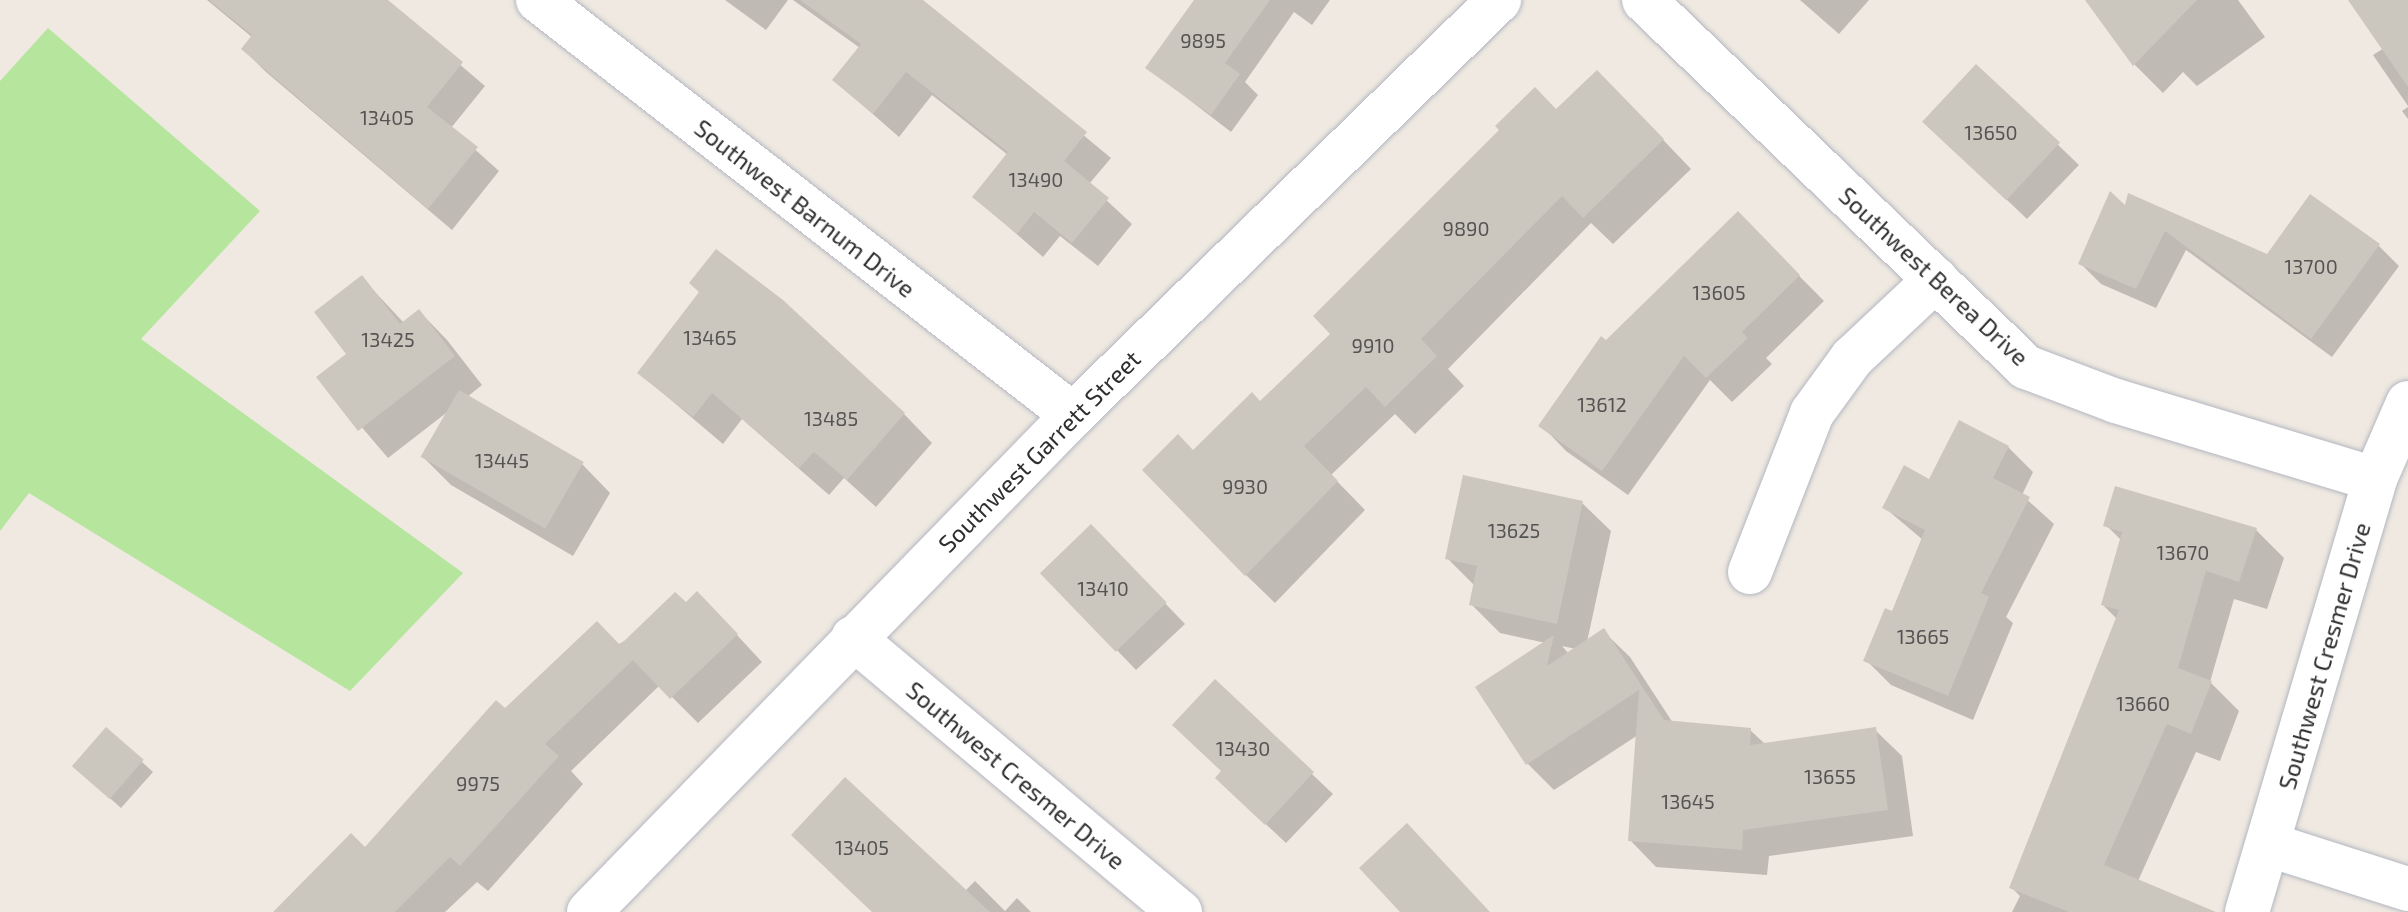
<!DOCTYPE html>
<html>
<head>
<meta charset="utf-8">
<style>
	body { margin:0 }
	#map { position:relative; width:2408px; height:912px; overflow:hidden; background:#efe9e1; font-family:"Exo 2",sans-serif }
	div>[style] { position:absolute }
	.green>* { inset:0; background:#b6e59e }
	.shadow>* { inset:0; background:#0003 }
	.building>* { inset:0; background:#cbc7bf; transform-origin:0 0 }
	.roads { filter:drop-shadow(0 0 2px #b4b7c1) drop-shadow(0 0 2px #b4b7c1) }
	.minor>* { height:44px; margin:-22px; padding:0 22px; transform-origin:22px; border-radius:22px; background:#fff }
	span { translate:-50% -50%; white-space:nowrap; text-align:center; line-height:1.15; -webkit-text-stroke:6px #fff; paint-order:stroke }
	.number-label { font-size:20px; color:#555452 }
	.number-label span { -webkit-text-stroke-width:0 }
	.street-label { font-size:24px; color:#2e2e2e }
</style>
</head>
<body>
<div id="map">
	<div class="green">
		<div style="clip-path:polygon(48px 28px,260px 211px,141px 339px,463px 573px,350px 691px,29px 493px,0 531px,0 81px)"></div>
	</div>
	<div class="shadow">
		<div style="clip-path:polygon(207px 0,384px 0,485px 86px,451px 128px,499px 171px,452px 230px,266px 72px,243px 49px,253px 38px)"></div>
		<div style="clip-path:polygon(725px 0,788px 0,766px 30px)"></div>
		<div style="clip-path:polygon(793px 0,920px 0,1111px 158px,1089px 184px,1132px 224px,1098px 266px,1060px 236px,1043px 257px,974px 197px,1008px 155px,932px 95px,899px 137px,834px 80px,860px 48px)"></div>
		<div style="clip-path:polygon(1200px 0,1330px 0,1312px 25px,1294px 12px,1245px 82px,1258px 95px,1231px 132px,1148px 68px)"></div>
		<div style="clip-path:polygon(1800px 0,1869px 0,1839px 34px)"></div>
		<div style="clip-path:polygon(2087px 0,2238px 0,2265px 37px,2197px 86px,2183px 72px,2163px 93px,2135px 65px)"></div>
		<div style="clip-path:polygon(2350px 0,2408px 0,2408px 106px,2373px 55px,2384px 48px)"></div>
		<div style="clip-path:polygon(1977px 67px,2079px 165px,2027px 219px,1945px 141px)"></div>
		<div style="clip-path:polygon(1626px 101px,1691px 169px,1613px 244px,1591px 223px,1448px 369px,1464px 386px,1415px 434px,1395px 414px,1331px 475px,1365px 510px,1275px 603px,1246px 575px,1193px 452px,1260px 404px,1557px 112px)"></div>
		<div style="clip-path:polygon(2408px 107px,2408px 119px,2402px 111px)"></div>
		<div style="clip-path:polygon(2126px 209px,2267px 257px,2379px 246px,2399px 266px,2332px 357px,2186px 250px,2156px 308px,2101px 284px,2081px 264px)"></div>
		<div style="clip-path:polygon(1738px 214px,1824px 301px,1766px 358px,1772px 364px,1732px 402px,1710px 380px,1628px 495px,1566px 451px,1541px 425px,1606px 342px)"></div>
		<div style="clip-path:polygon(362px 278px,404px 323px,419px 311px,447px 340px,482px 385px,467px 397px,582px 464px,610px 493px,573px 556px,451px 485px,423px 457px,450px 410px,388px 458px,319px 377px,349px 354px)"></div>
		<div style="clip-path:polygon(639px 373px,904px 414px,932px 443px,876px 507px,844px 478px,829px 495px,742px 419px,723px 444px)"></div>
		<div style="clip-path:polygon(2008px 447px,2033px 472px,2022px 495px,2054px 524px,2006px 617px,2013px 623px,1973px 720px,1891px 685px,1866px 660px,1893px 613px,1923px 540px,1885px 508px)"></div>
		<div style="clip-path:polygon(evenodd,1582px 503px,1611px 531px,1587px 642px,1603px 631px,1630px 657px,1673px 723px,1750px 730px,1765px 744px,1875px 730px,1902px 756px,1913px 836px,1769px 856px,1767px 875px,1656px 867px,1630px 840px,1638px 735px,1554px 790px,1527px 763px,1546px 643px,1500px 633px,1471px 604px,1475px 586px,1447px 558px,1582px 503px,1562px 646px,1576px 649px,1569px 654px,1562px 646px)"></div>
		<div style="clip-path:polygon(2106px 525px,2256px 530px,2284px 558px,2267px 609px,2234px 599px,2210px 682px,2239px 711px,2220px 761px,2196px 752px,2138px 881px,2177px 912px,2012px 912px,2020px 896px,2011px 887px,2117px 619px,2103px 605px,2122px 541px)"></div>
		<div style="clip-path:polygon(1111px 547px,1185px 624px,1136px 670px,1042px 572px)"></div>
		<div style="clip-path:polygon(686px 605px,723px 620px,762px 662px,698px 723px,660px 685px,571px 771px,583px 784px,488px 891px,477px 882px,445px 912px,276px 912px,366px 850px,505px 711px)"></div>
		<div style="clip-path:polygon(1215px 682px,1333px 794px,1286px 843px,1238px 798px,1223px 772px)"></div>
		<div style="clip-path:polygon(107px 730px,153px 772px,121px 808px,85px 776px)"></div>
		<div style="clip-path:polygon(975px 881px,1005px 911px,1017px 898px,1031px 912px,874px 912px,965px 891px)"></div>
	</div>
	<div class="building">
		<div style="clip-path:polygon(209px 0,388px 0,463px 62px,427px 107px,478px 147px,428px 209px,241px 49px,252px 35px)"></div>
		<div style="clip-path:polygon(800px 0,923px 0,1087px 132px,1064px 161px,1109px 198px,1072px 243px,1034px 212px,1017px 234px,972px 197px,1008px 152px,906px 72px,873px 114px,832px 80px,861px 44px)"></div>
		<div style="clip-path:polygon(1194px 0,1270px 0,1225px 63px,1240px 74px,1211px 115px,1145px 68px)"></div>
		<div style="clip-path:polygon(2085px 0,2197px 0,2133px 66px)"></div>
		<div style="clip-path:polygon(2348px 0,2408px 0,2408px 87px)"></div>
		<div style="left:1976px;top:64px;width:115px;height:79px;rotate:43deg"></div>
		<div style="clip-path:polygon(1597px 70px,1664px 139px,1583px 218px,1562px 196px,1421px 339px,1437px 356px,1385px 407px,1366px 387px,1304px 446px,1338px 481px,1245px 576px,1142px 470px,1178px 434px,1193px 450px,1252px 392px,1260px 401px,1330px 334px,1313px 316px,1499px 130px,1495px 126px,1535px 87px,1556px 109px)"></div>
		<div style="clip-path:polygon(2110px 191px,2125px 205px,2128px 193px,2267px 254px,2310px 194px,2380px 244px,2311px 339px,2165px 231px,2136px 289px,2078px 264px)"></div>
		<div style="clip-path:polygon(1738px 211px,1800px 275px,1742px 332px,1748px 338px,1706px 378px,1684px 356px,1602px 471px,1538px 426px,1601px 336px,1606px 340px)"></div>
		<div style="clip-path:polygon(716px 249px,783px 300px,905px 413px,847px 480px,814px 452px,799px 468px,712px 393px,693px 417px,637px 373px,699px 292px,689px 283px)"></div>
		<div style="clip-path:polygon(362px 275px,400px 324px,419px 309px,455px 356px,358px 431px,316px 377px,346px 354px,314px 312px)"></div>
		<div style="left:459px;top:390px;width:144px;height:77px;rotate:30deg"></div>
		<div style="clip-path:polygon(1959px 420px,2009px 446px,1993px 478px,2030px 497px,1981px 593px,1989px 597px,1948px 696px,1863px 661px,1885px 608px,1892px 611px,1925px 530px,1882px 508px,1904px 465px,1929px 479px)"></div>
		<div style="clip-path:polygon(1463px 475px,1583px 501px,1557px 624px,1469px 605px,1477px 566px,1445px 559px)"></div>
		<div style="clip-path:polygon(2115px 486px,2257px 528px,2239px 582px,2206px 571px,2178px 668px,2212px 681px,2191px 734px,2167px 724px,2104px 865px,2216px 912px,2069px 912px,2009px 888px,2119px 610px,2101px 605px,2122px 532px,2103px 526px)"></div>
		<div style="left:1091px;top:524px;width:109px;height:71px;rotate:46deg"></div>
		<div style="clip-path:polygon(697px 591px,738px 634px,670px 699px,633px 660px,545px 744px,559px 756px,460px 866px,450px 857px,395px 912px,273px 912px,351px 833px,365px 847px,496px 700px,505px 708px,597px 621px,620px 645px,675px 592px,686px 602px)"></div>
		<div style="clip-path:polygon(1604px 628px,1664px 720px,1751px 728px,1750px 745px,1876px 727px,1888px 810px,1743px 830px,1742px 850px,1628px 841px,1639px 690px,1526px 765px,1475px 687px,1554px 635px,1547px 666px)"></div>
		<div style="clip-path:polygon(1215px 679px,1314px 772px,1265px 825px,1215px 778px,1221px 771px,1172px 725px)"></div>
		<div style="left:106px;top:727px;width:50px;height:52px;rotate:41deg"></div>
		<div style="clip-path:polygon(845px 777px,990px 912px,872px 912px,791px 835px)"></div>
		<div style="clip-path:polygon(1407px 823px,1490px 912px,1400px 912px,1359px 868px)"></div>
	</div>
	<div class="roads">
		<div class="minor">
			<div style="left:538px;top:0;width:677px;rotate:37.8deg"></div>
			<div style="left:1644px;top:0;width:530px;rotate:43.85deg"></div>
			<div style="left:2026px;top:367px;width:96px;rotate:20.7deg"></div>
			<div style="left:2116px;top:401px;width:270px;rotate:16.8deg"></div>
			<div style="left:1750px;top:572px;width:171px;rotate:-68.7deg"></div>
			<div style="left:1812px;top:413px;width:68px;rotate:-54deg"></div>
			<div style="left:1852px;top:358px;width:115px;rotate:-43.2deg"></div>
			<div style="left:853px;top:638px;width:427px;rotate:40deg"></div>
			<div style="left:2270px;top:845px;width:145px;rotate:17.7deg"></div>
			<div style="left:589px;top:912px;width:694px;rotate:-45.76deg"></div>
			<div style="left:1073px;top:415px;width:595px;rotate:-44.25deg"></div>
			<div style="left:2247px;top:912px;width:452px;rotate:-73.5deg"></div>
			<div style="left:2375px;top:479px;width:83px;rotate:-66.5deg"></div>
		</div>
	</div>
	<div class="number-label">
		<span style="left:1203px;top:40px">9895</span>
		<span style="left:387px;top:117px">13405</span>
		<span style="left:1991px;top:132px">13650</span>
		<span style="left:1036px;top:179px">13490</span>
		<span style="left:1466px;top:228px">9890</span>
		<span style="left:2311px;top:266px">13700</span>
		<span style="left:1719px;top:292px">13605</span>
		<span style="left:710px;top:337px">13465</span>
		<span style="left:388px;top:339px">13425</span>
		<span style="left:1373px;top:345px">9910</span>
		<span style="left:1602px;top:404px">13612</span>
		<span style="left:831px;top:418px">13485</span>
		<span style="left:502px;top:460px">13445</span>
		<span style="left:1245px;top:486px">9930</span>
		<span style="left:1514px;top:530px">13625</span>
		<span style="left:2183px;top:552px">13670</span>
		<span style="left:1103px;top:588px">13410</span>
		<span style="left:1923px;top:636px">13665</span>
		<span style="left:2143px;top:703px">13660</span>
		<span style="left:1243px;top:748px">13430</span>
		<span style="left:1830px;top:776px">13655</span>
		<span style="left:478px;top:783px">9975</span>
		<span style="left:1688px;top:801px">13645</span>
		<span style="left:862px;top:847px">13405</span>
	</div>
	<div class="street-label">
		<span style="left:805px;top:208px;rotate:38deg">Southwest Barnum Drive</span>
		<span style="left:1934px;top:276px;rotate:43deg">Southwest Berea Drive</span>
		<span style="left:1039px;top:451px;rotate:-45deg">Southwest Garrett Street</span>
		<span style="left:2324px;top:656px;rotate:-74deg">Southwest Cresmer Drive</span>
		<span style="left:1016px;top:775px;rotate:40deg">Southwest Cresmer Drive</span>
	</div>
</div>
</body>
</html>
